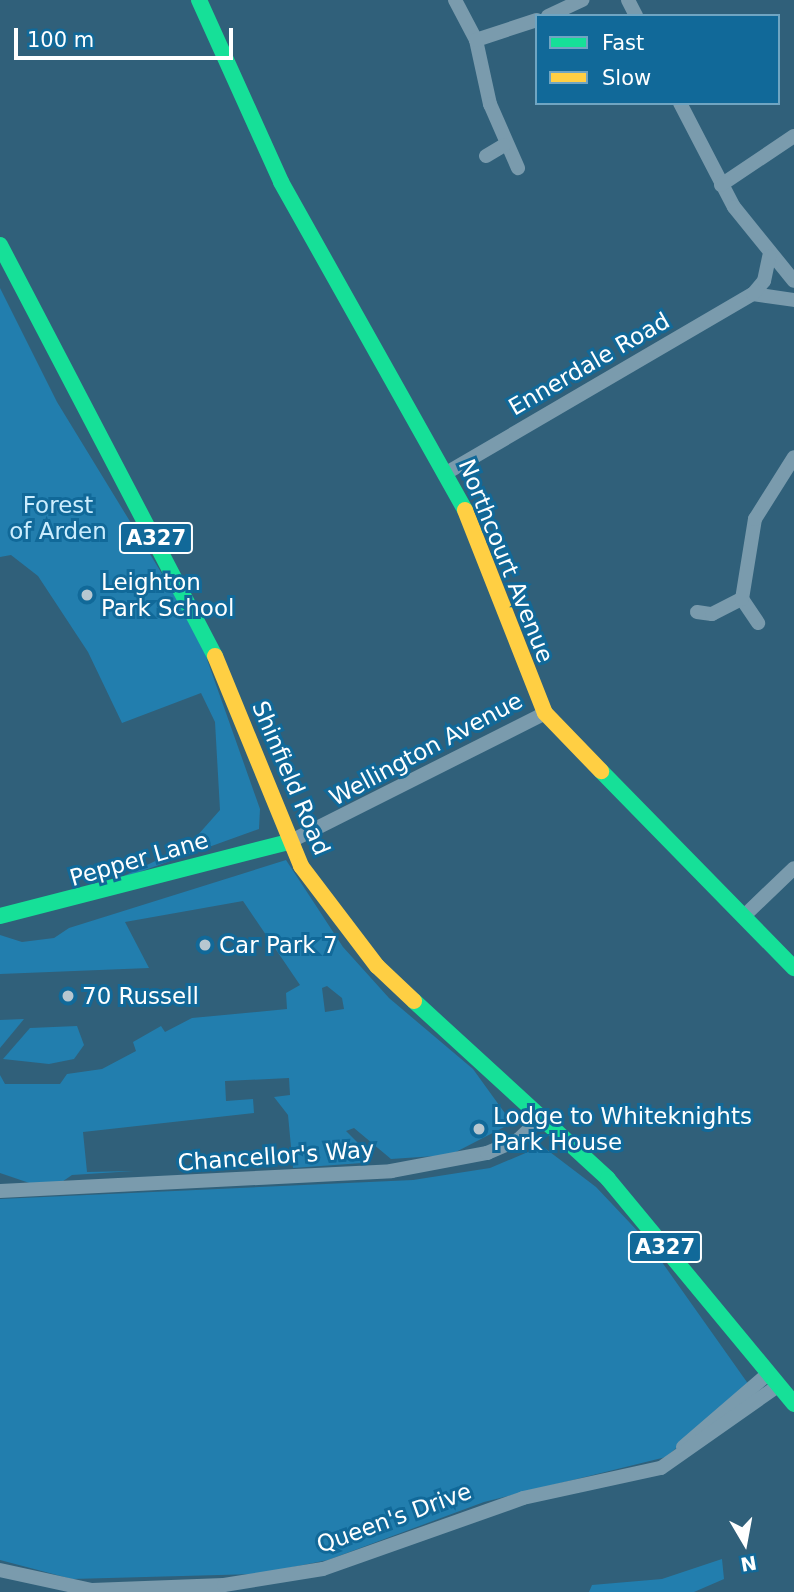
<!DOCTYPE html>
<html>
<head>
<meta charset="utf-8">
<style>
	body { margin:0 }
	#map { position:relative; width:794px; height:1592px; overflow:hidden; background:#30607a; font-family:"DejaVu Sans",sans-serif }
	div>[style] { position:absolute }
	.green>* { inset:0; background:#227eae }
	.street>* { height:14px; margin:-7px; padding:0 7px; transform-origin:7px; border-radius:7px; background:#7a9bad }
	.fast>* { height:16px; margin:-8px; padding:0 8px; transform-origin:8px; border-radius:8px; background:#16e098 }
	.slow>* { height:16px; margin:-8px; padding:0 8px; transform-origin:8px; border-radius:8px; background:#ffcf43 }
	.dots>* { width:19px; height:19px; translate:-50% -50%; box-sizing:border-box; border:4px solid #116999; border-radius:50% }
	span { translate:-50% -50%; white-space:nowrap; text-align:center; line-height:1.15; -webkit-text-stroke:6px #116999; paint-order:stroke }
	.shield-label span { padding:2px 5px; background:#116999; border:2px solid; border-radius:5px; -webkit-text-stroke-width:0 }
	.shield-label { font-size:21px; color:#fff; font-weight:700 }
	.street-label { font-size:23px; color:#fff }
	.park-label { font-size:23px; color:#cbedfe }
	.poi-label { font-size:23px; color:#fff }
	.left { translate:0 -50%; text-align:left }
	.legend { position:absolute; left:535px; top:14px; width:245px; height:91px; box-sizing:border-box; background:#116999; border:2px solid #70a5c2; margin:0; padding:9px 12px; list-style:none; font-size:21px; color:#fff }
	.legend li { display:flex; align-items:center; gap:14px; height:35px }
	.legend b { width:35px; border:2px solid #70a5c2 }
	.north { position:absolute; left:710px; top:1508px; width:70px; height:70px; -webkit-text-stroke:5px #116999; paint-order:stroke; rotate:170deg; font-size:19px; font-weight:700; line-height:28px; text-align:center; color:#fff }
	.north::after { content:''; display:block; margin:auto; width:24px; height:32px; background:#fff; clip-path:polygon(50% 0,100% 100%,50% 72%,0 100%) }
	.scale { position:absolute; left:14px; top:28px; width:219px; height:32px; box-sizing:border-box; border:4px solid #fff; border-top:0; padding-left:9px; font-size:21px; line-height:24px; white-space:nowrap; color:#fff; -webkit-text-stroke:5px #116999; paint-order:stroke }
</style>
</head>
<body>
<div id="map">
	<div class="green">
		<div style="clip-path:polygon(0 288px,57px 402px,197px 631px,260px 809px,259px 829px,109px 883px,189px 845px,220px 810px,215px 722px,201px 693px,122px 723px,88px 652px,38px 576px,11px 555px,0 557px)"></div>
		<div style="clip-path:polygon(evenodd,286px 860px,343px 947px,389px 998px,473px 1069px,512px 1123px,450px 1155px,391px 1159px,354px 1128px,346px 1131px,362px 1147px,362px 1163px,293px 1168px,288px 1115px,274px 1097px,290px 1095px,289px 1078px,225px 1081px,226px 1101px,253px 1099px,254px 1113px,83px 1132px,87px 1172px,134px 1171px,72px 1175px,50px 1190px,0 1173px,0 1075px,5px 1084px,60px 1084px,67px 1074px,102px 1069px,136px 1051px,133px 1042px,161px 1026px,165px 1032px,192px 1018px,287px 1009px,286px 993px,300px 985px,243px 901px,125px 922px,149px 968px,0 974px,0 935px,22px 942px,54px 938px,69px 928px,286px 860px,327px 986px,342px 998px,344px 1009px,325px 1012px,322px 988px,327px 986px)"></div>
		<div style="clip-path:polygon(24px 1019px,0 1048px,0 1020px)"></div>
		<div style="clip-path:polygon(77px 1026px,84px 1045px,74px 1059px,49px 1064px,3px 1059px,30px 1028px)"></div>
		<div style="clip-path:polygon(542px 1146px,596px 1187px,647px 1241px,749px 1385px,666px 1457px,484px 1502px,328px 1560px,258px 1574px,72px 1579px,0 1560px,0 1199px,413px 1180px,490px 1168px)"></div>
		<div style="clip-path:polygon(722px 1559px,724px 1579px,694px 1592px,589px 1592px,592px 1585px,662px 1579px)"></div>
	</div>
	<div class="street">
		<div style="left:455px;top:0;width:45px;rotate:62.3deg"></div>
		<div style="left:476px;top:40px;width:66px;rotate:77.7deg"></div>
		<div style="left:490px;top:104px;width:70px;rotate:66.4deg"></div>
		<div style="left:628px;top:0;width:18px;rotate:63deg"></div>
		<div style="left:548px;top:16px;width:38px;rotate:-25deg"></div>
		<div style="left:476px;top:40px;width:64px;rotate:-18.2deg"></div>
		<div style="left:680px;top:103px;width:117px;rotate:62.6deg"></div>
		<div style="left:734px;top:207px;width:95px;rotate:51deg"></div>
		<div style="left:486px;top:156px;width:21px;rotate:-31deg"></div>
		<div style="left:721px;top:185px;width:88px;rotate:-33.9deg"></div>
		<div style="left:753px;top:294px;width:41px;rotate:8.3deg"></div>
		<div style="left:448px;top:472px;width:353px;rotate:-30.3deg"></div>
		<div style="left:753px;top:294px;width:17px;rotate:-50deg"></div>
		<div style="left:764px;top:281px;width:25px;rotate:-78deg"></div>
		<div style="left:742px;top:599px;width:29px;rotate:56deg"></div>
		<div style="left:697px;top:612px;width:15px;rotate:8deg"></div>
		<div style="left:712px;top:614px;width:34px;rotate:-27deg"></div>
		<div style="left:742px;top:599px;width:81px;rotate:-80.8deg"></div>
		<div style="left:755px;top:519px;width:73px;rotate:-57.8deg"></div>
		<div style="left:289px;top:842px;width:287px;rotate:-26.7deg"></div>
		<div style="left:744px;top:916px;width:69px;rotate:-43.8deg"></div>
		<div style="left:0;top:1191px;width:392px;rotate:-2.9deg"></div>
		<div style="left:391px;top:1171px;width:98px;rotate:-10.6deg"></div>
		<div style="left:487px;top:1153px;width:34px;rotate:-23deg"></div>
		<div style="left:518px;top:1140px;width:33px;rotate:-44deg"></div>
		<div style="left:683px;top:1447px;width:113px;rotate:-40.7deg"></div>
		<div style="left:0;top:1570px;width:94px;rotate:12.3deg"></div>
		<div style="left:92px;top:1590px;width:132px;rotate:-2.2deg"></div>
		<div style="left:224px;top:1585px;width:100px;rotate:-9.2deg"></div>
		<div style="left:323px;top:1569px;width:212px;rotate:-19.5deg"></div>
		<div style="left:523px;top:1498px;width:141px;rotate:-12.3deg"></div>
		<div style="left:661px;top:1468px;width:144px;rotate:-35.1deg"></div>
	</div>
	<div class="fast">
		<div style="left:199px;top:0;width:200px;rotate:65.7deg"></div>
		<div style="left:281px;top:182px;width:376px;rotate:60.7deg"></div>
		<div style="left:0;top:245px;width:464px;rotate:62.4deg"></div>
		<div style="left:601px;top:771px;width:276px;rotate:45.6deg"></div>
		<div style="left:0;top:916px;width:298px;rotate:-14.4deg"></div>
		<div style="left:414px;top:1001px;width:263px;rotate:42.5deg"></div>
		<div style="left:608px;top:1179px;width:292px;rotate:50.4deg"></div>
	</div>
	<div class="slow">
		<div style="left:465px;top:510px;width:218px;rotate:68.5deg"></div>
		<div style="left:545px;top:713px;width:81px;rotate:46deg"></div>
		<div style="left:215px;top:656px;width:227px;rotate:67.7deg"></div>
		<div style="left:301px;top:866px;width:126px;rotate:52.8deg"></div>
		<div style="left:377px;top:966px;width:51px;rotate:43.4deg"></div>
	</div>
	<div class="dots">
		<div style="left:87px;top:595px;background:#b7c7d0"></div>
		<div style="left:205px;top:945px;background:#b7c7d0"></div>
		<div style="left:68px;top:996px;background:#b7c7d0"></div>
		<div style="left:479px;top:1129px;background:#b7c7d0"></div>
	</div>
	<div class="shield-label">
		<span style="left:156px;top:538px">A327</span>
		<span style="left:665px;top:1247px">A327</span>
	</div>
	<div class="street-label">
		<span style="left:589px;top:364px;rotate:-30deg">Ennerdale Road</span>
		<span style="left:506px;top:561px;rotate:68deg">Northcourt Avenue</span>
		<span style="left:426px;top:749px;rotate:-28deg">Wellington Avenue</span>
		<span style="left:291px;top:778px;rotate:67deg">Shinfield Road</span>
		<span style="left:139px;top:859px;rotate:-16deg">Pepper Lane</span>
		<span style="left:276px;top:1156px;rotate:-4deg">Chancellor's Way</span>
		<span style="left:394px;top:1518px;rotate:-20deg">Queen's Drive</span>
	</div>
	<div class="park-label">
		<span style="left:58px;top:518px">Forest<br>of Arden</span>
	</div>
	<div class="poi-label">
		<span class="left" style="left:101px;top:595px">Leighton<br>Park School</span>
		<span class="left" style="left:219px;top:945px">Car Park 7</span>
		<span class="left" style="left:82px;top:996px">70 Russell</span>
		<span class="left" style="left:493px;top:1129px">Lodge to Whiteknights<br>Park House</span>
	</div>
	<ul class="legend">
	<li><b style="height:9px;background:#16e098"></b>Fast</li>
	<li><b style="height:9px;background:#ffcf43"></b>Slow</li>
	</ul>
	<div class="north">N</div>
	<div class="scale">100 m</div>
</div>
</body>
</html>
